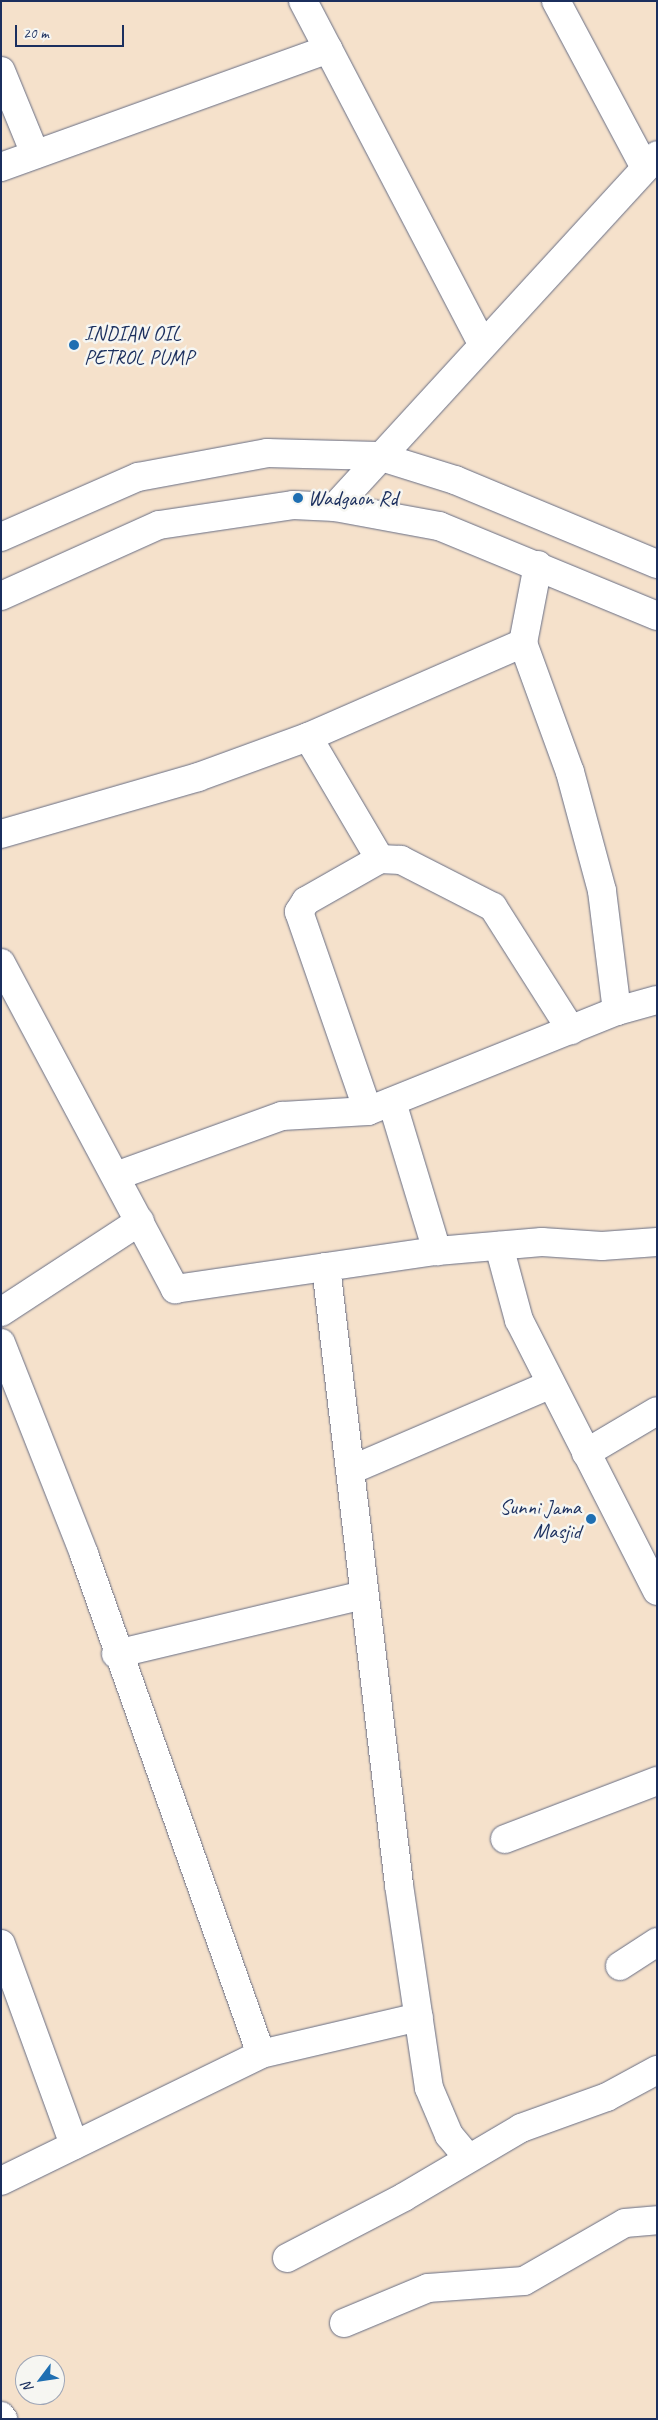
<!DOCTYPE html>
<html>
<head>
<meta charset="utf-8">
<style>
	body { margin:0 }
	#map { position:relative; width:658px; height:2420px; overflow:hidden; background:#f5e1cb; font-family:Caveat,sans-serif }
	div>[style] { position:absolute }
	.roads { filter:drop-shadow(0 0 1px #676d84) drop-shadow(0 0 1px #676d84) }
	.minor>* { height:28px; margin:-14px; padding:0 14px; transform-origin:14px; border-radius:14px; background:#fff }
	.tertiary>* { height:28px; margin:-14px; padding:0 14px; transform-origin:14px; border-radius:14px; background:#fff }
	.primary>* { height:28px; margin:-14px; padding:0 14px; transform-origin:14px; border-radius:14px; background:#fff }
	.dots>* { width:14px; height:14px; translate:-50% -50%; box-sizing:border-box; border:2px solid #f6f6f2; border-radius:50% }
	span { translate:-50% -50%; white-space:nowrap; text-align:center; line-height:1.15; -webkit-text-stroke:5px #f6f6f2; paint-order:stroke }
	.poi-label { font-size:21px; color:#1b2f5e }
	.left { translate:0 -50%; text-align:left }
	.right { translate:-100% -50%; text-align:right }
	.frame { position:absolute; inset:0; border:2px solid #1b2f5e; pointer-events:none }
	.north { position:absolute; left:15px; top:2355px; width:50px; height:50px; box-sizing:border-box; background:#f6f6f2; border:1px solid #9ea6b7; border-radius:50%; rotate:239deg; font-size:14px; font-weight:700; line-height:20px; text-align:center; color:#1b2f5e }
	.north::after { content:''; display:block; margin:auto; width:18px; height:22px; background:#1f6fb2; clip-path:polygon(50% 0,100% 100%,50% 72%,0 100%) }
	.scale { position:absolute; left:15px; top:25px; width:109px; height:22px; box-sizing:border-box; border:2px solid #1b2f5e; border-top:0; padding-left:6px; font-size:15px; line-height:18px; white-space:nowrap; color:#1b2f5e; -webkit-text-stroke:4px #f6f6f2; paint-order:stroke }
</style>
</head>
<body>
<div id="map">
	<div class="roads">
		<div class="minor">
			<div style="left:303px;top:1px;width:386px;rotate:62.4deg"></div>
			<div style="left:556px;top:1px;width:189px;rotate:61.9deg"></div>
			<div style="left:1px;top:71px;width:90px;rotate:67.7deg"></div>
			<div style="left:1px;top:167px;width:348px;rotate:-19.8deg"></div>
			<div style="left:538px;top:565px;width:79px;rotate:100.9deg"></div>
			<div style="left:523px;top:643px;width:137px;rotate:70deg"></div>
			<div style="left:570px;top:772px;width:123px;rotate:74.9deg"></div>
			<div style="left:602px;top:891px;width:121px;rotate:82.9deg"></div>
			<div style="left:308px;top:737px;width:142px;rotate:59.5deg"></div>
			<div style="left:380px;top:859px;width:21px;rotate:3deg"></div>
			<div style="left:401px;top:860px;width:103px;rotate:27.1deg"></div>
			<div style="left:493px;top:907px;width:146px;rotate:57.6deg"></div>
			<div style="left:1px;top:834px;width:205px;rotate:-16.1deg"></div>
			<div style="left:198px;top:777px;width:117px;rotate:-20deg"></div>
			<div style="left:308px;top:737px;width:235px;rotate:-23.6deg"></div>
			<div style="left:1px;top:963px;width:370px;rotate:61.9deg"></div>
			<div style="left:175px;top:1289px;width:265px;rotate:-8.3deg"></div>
			<div style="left:437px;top:1251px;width:105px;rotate:-4.9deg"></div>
			<div style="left:542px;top:1242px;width:60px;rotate:3.8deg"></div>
			<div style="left:602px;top:1246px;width:55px;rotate:-4.2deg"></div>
			<div style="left:392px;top:1102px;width:156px;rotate:73.2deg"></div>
			<div style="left:368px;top:1111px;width:211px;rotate:-109.1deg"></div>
			<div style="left:299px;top:912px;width:13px;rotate:-58deg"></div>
			<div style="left:306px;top:901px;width:85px;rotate:-29.6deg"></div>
			<div style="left:116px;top:1176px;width:177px;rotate:-19.9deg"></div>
			<div style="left:282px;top:1116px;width:86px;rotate:-3.3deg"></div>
			<div style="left:368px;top:1111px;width:268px;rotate:-21.9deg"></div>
			<div style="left:617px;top:1011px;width:41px;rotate:-15.4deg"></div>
			<div style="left:499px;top:1246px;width:77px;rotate:74.9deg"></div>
			<div style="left:519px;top:1320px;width:304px;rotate:63deg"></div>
			<div style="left:326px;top:1267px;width:622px;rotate:83.26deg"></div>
			<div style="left:399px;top:1885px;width:205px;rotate:81.6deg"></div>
			<div style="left:429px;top:2088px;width:51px;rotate:66.9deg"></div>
			<div style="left:449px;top:2135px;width:30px;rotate:50deg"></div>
			<div style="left:1px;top:1312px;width:166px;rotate:-33.2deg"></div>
			<div style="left:1px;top:1343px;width:227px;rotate:68.5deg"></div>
			<div style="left:84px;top:1554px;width:530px;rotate:70.51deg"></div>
			<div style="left:586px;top:1453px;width:82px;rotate:-30.6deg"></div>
			<div style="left:353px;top:1469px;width:215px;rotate:-23.2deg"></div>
			<div style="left:116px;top:1654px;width:254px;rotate:-13.4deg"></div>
			<div style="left:505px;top:1839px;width:163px;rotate:-20.9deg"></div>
			<div style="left:1px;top:1944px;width:214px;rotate:70deg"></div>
			<div style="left:620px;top:1966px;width:44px;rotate:-33deg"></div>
			<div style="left:1px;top:2181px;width:289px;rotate:-26deg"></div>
			<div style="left:261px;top:2054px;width:162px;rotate:-13.2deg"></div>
			<div style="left:287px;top:2258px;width:132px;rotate:-27.5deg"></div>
			<div style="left:404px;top:2197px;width:136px;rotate:-30.5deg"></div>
			<div style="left:521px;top:2128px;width:91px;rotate:-19.8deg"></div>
			<div style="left:607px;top:2097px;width:57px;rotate:-28.4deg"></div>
			<div style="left:344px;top:2323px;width:91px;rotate:-22.6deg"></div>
			<div style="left:428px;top:2288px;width:96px;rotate:-4.2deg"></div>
			<div style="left:524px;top:2281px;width:116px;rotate:-29.9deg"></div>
			<div style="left:625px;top:2223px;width:32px;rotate:-5deg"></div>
			<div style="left:1px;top:2416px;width:4px;rotate:56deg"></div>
		</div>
		<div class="tertiary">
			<div style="left:335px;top:507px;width:477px;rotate:-47.5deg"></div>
		</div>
		<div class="primary">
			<div style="left:1px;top:537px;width:150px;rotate:-23.7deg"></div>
			<div style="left:138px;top:477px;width:131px;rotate:-10.5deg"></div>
			<div style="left:267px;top:453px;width:111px;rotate:1.5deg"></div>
			<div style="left:378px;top:456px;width:81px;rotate:17.3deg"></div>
			<div style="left:455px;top:480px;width:219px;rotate:22.6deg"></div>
			<div style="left:1px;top:596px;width:173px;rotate:-24.2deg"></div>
			<div style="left:159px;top:525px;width:135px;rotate:-8.5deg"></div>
			<div style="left:293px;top:505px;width:42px;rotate:2.7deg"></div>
			<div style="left:335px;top:507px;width:106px;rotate:10.4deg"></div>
			<div style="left:439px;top:526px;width:236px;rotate:22.4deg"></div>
		</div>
	</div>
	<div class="dots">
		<div style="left:74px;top:345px;background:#1f6fb2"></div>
		<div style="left:298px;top:498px;background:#1f6fb2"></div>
		<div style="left:591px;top:1519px;background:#1f6fb2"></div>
	</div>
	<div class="poi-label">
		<span class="left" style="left:84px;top:345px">INDIAN OIL<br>PETROL PUMP</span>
		<span class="left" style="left:308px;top:498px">Wadgaon Rd</span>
		<span class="right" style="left:581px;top:1519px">Sunni Jama<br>Masjid</span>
	</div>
	<div class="frame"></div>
	<div class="north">N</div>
	<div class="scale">20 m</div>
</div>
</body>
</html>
